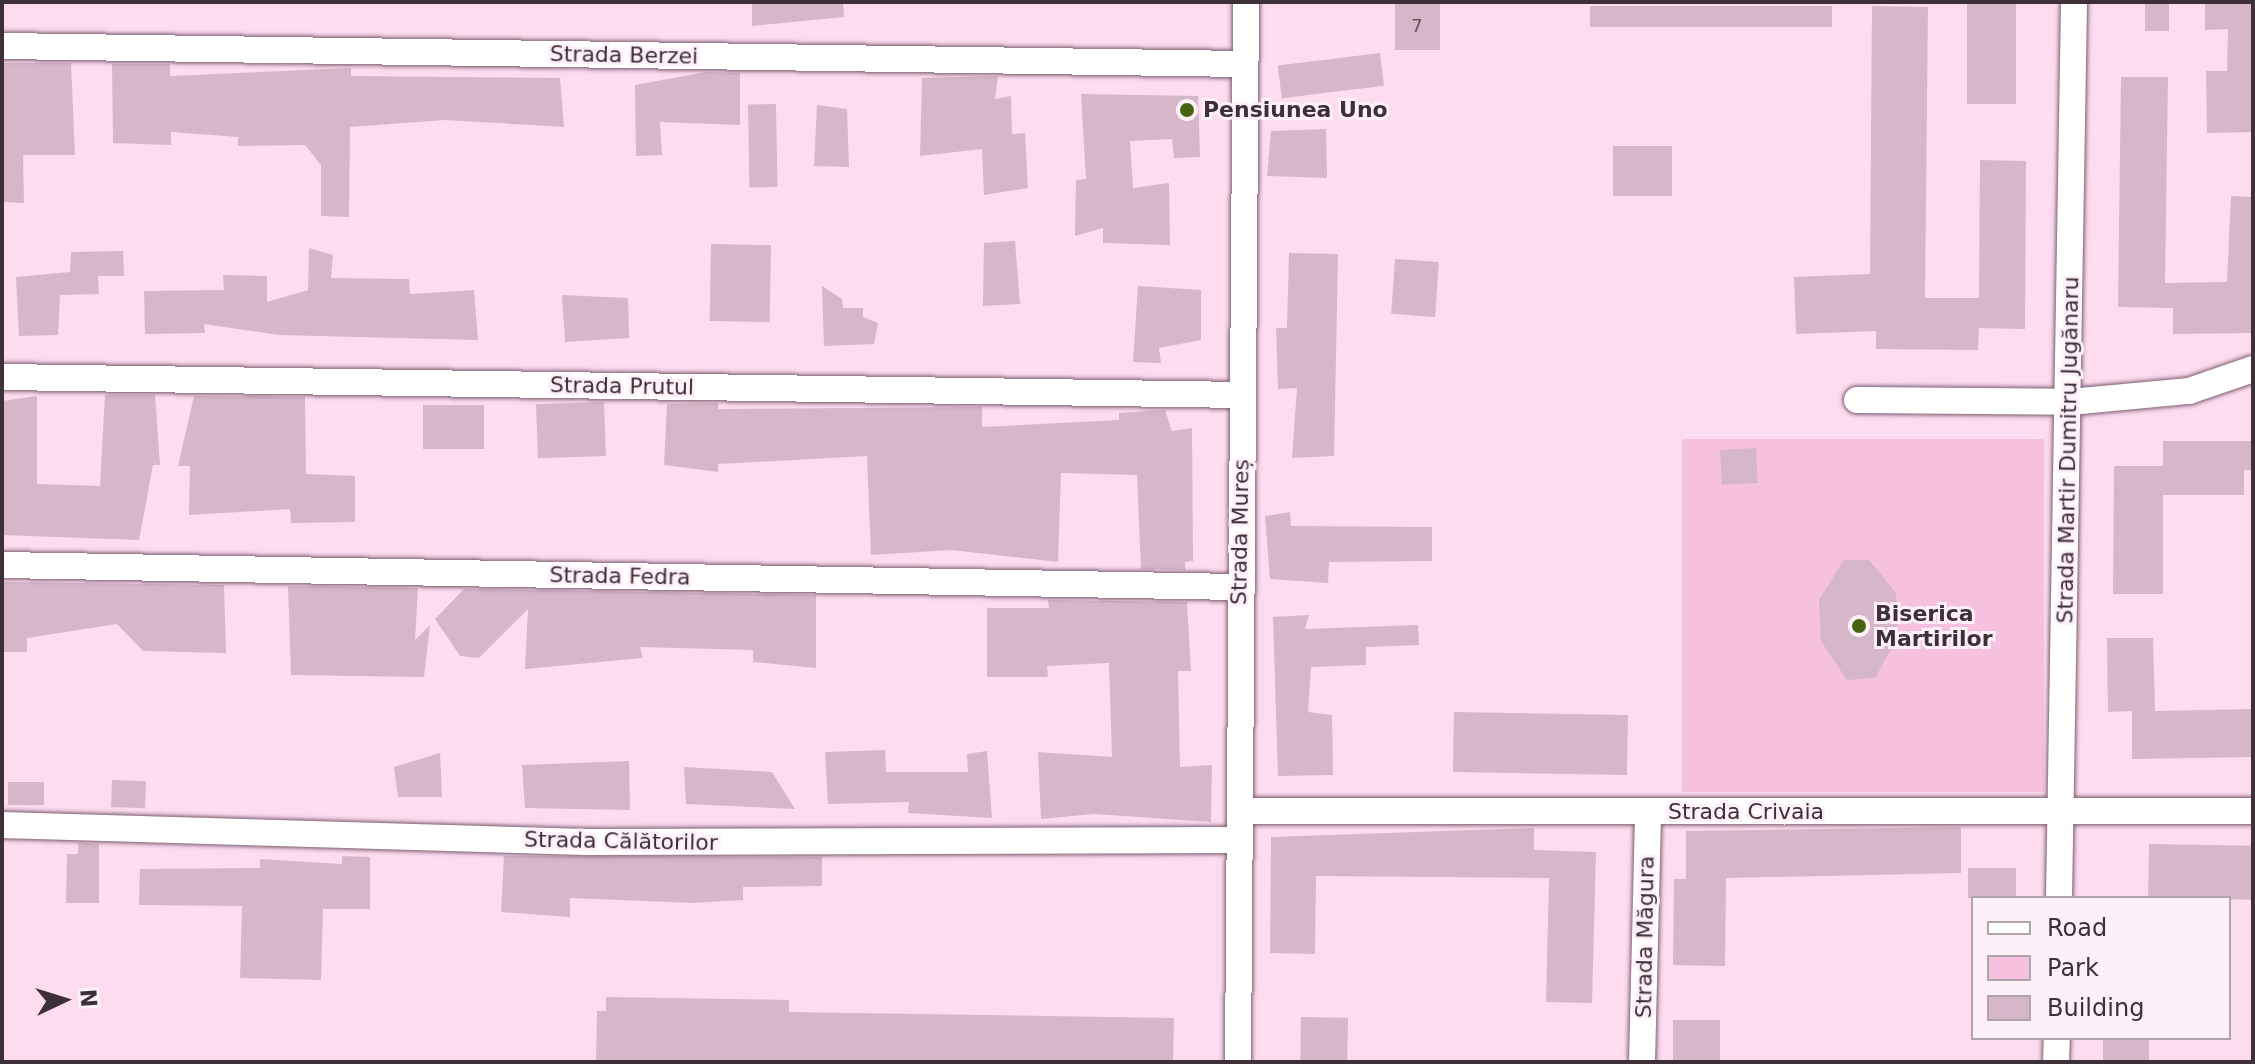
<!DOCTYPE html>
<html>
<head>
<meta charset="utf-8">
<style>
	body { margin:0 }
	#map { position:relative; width:2255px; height:1064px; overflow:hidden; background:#fedcef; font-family:"DejaVu Sans",sans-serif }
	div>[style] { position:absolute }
	.green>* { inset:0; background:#f5c1df; transform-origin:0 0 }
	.building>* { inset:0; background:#d6b6c9; transform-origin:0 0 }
	.roads { filter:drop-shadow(0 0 2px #7c5f70) drop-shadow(0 0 2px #7c5f70) }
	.minor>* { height:26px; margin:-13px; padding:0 13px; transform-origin:13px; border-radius:13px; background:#fff }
	.dots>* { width:22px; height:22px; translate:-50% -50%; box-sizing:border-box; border:4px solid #fef0f8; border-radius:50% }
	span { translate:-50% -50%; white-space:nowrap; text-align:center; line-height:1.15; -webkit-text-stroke:6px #fef0f8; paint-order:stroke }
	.number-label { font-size:18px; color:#63525c }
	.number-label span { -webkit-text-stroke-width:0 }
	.street-label { font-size:22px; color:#3d3038 }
	.poi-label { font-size:22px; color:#3d3038; font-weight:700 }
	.left { translate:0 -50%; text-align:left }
	.frame { position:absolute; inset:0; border:4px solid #3d3038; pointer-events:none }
	.legend { position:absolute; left:1971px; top:896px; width:260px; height:144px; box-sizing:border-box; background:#fef0f8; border:2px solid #b1a3ab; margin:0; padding:10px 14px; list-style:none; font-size:24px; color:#3d3038 }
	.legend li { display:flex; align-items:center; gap:16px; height:40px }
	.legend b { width:40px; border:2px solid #b1a3ab }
	.north { position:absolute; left:24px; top:960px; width:80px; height:80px; -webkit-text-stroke:6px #fef0f8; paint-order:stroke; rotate:86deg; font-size:22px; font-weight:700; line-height:32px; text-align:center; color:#3d3038 }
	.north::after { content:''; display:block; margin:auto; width:28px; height:36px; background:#3d3038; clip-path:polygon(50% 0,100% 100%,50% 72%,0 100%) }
</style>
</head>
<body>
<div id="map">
	<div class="green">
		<div style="left:1682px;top:439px;width:362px;height:353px"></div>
	</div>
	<div class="building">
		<div style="clip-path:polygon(752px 2px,843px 2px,844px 17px,752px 26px)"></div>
		<div style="left:1395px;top:2px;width:45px;height:48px"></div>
		<div style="left:1967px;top:2px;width:49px;height:102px"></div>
		<div style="left:2145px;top:2px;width:24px;height:29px"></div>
		<div style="clip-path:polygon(2205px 2px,2253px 2px,2253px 132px,2207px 133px,2206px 71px,2227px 71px,2228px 29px,2205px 30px)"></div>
		<div style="left:1590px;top:6px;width:242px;height:21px"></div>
		<div style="clip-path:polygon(1872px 6px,1928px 7px,1925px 298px,1979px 298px,1980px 160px,2026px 161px,2025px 329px,1979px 328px,1978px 350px,1876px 349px,1876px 331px,1796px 334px,1794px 277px,1870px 274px)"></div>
		<div style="left:1380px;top:53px;width:33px;height:103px;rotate:83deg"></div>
		<div style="clip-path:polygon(2px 63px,71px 63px,75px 155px,23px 155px,24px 203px,2px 202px)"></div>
		<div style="clip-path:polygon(112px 64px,170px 64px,170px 76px,351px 68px,351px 76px,560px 78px,564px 127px,445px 120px,350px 127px,349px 217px,321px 216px,321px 165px,305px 145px,238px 146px,238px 137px,171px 132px,171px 145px,113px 143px)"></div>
		<div style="clip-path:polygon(706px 72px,740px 73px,740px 125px,660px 122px,662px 155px,636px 156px,635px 85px)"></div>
		<div style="clip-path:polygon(998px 76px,995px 99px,1011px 96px,1012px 134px,1025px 133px,1028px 188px,984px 195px,982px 149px,920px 156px,922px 78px)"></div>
		<div style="clip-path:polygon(2121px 77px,2168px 77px,2165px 283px,2227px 282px,2231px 196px,2253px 197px,2253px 333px,2173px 334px,2173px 308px,2118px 307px)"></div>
		<div style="clip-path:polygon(1081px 94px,1198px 96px,1200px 157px,1174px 158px,1172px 139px,1130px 141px,1133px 188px,1169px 183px,1170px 245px,1103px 243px,1103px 228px,1075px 236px,1076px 180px,1086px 179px)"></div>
		<div style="left:776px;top:104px;width:83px;height:28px;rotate:89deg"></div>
		<div style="clip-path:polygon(817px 105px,847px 109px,849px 167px,814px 166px)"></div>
		<div style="clip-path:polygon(1326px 129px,1327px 178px,1267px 176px,1271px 131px)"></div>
		<div style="left:1613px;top:146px;width:59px;height:50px"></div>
		<div style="clip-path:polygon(1015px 241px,1020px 304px,983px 306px,984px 243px)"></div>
		<div style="left:711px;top:244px;width:60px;height:77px;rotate:1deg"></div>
		<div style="clip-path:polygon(309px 248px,333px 255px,331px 278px,409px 279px,410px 294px,474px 290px,478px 340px,279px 335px,204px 324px,205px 333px,145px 334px,144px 291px,224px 290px,223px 275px,267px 276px,267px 302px,308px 290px)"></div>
		<div style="clip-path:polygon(123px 251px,124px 276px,98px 276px,99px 294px,60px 295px,58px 335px,19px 336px,16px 277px,70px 272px,71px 252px)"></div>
		<div style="clip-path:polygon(1289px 253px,1338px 254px,1334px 456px,1292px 458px,1297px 388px,1278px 389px,1276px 328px,1287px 328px)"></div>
		<div style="left:1395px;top:259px;width:44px;height:55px;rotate:4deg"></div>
		<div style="clip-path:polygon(822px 286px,842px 299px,843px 308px,863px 308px,863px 317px,878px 323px,874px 344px,824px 346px)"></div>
		<div style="clip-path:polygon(1138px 286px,1201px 290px,1201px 340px,1159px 348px,1161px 363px,1133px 362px)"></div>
		<div style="clip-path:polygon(562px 295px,628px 298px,629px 338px,565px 342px)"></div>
		<div style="clip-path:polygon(105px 395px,155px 395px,160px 465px,153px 465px,139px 540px,2px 535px,2px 401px,37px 396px,37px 484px,100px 486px)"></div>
		<div style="clip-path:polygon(194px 396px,305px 397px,306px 474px,355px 476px,355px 522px,291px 523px,290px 509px,189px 515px,190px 466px,178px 466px)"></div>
		<div style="left:604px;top:402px;width:54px;height:68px;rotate:88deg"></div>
		<div style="clip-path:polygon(718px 403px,718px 409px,982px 407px,982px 427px,1119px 420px,1119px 413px,1165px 410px,1172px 431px,1192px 428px,1193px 561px,1185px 562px,1185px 570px,1141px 569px,1137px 475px,1061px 473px,1058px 562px,951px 550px,871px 555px,867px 456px,718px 464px,718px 472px,664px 465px,667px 404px)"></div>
		<div style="left:423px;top:405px;width:61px;height:44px"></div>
		<div style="clip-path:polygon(2163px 441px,2253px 441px,2253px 470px,2244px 470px,2244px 495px,2163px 495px,2163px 594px,2113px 594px,2114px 466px,2163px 466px)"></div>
		<div style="left:1756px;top:448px;width:35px;height:36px;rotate:87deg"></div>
		<div style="clip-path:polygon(1290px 512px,1291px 526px,1432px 527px,1432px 561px,1329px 562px,1328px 583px,1270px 579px,1265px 516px)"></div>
		<div style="clip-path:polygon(1844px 560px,1869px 560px,1896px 593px,1898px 637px,1875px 678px,1847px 680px,1821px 641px,1819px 600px)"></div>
		<div style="clip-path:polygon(2px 582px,224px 585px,226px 653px,143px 651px,117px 624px,27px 638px,27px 652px,2px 652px)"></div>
		<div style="clip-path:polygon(288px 586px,418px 588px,415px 640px,430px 625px,424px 677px,291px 675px)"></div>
		<div style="clip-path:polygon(464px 589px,816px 595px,816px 668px,753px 662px,753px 650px,640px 647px,643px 658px,525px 669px,528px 609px,479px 658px,460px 656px,435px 619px)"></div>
		<div style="clip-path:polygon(1048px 600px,1187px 602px,1191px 671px,1178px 671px,1180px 767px,1212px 765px,1211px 822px,1094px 814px,1041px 819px,1038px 752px,1112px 757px,1109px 663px,1047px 666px,1048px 677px,987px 677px,987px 608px,1049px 608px)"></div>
		<div style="clip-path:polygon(1309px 615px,1305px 629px,1418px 625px,1419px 645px,1366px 647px,1366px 665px,1311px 667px,1308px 712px,1332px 715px,1333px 775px,1278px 776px,1273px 617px)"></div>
		<div style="clip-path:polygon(2107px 638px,2153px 638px,2155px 711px,2253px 709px,2253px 757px,2132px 759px,2132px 711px,2108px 712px)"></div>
		<div style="left:1454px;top:712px;width:174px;height:60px;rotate:1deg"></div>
		<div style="clip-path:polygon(885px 750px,886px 772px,968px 772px,967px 754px,987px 751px,992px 818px,908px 813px,909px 802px,828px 804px,825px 752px)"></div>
		<div style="clip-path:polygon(440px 753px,442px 797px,398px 797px,394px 767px)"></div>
		<div style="clip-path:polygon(629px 761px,630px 810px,525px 808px,522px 765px)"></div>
		<div style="clip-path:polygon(684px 767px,772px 772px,795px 809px,686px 804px)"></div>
		<div style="left:112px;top:780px;width:34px;height:27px;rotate:2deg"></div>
		<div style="left:44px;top:782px;width:23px;height:36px;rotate:90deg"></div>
		<div style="clip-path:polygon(1961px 827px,1961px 873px,1726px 878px,1725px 966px,1673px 965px,1674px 879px,1686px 879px,1686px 831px)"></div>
		<div style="clip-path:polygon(1534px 828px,1534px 850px,1596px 852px,1592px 1003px,1546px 1002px,1549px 878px,1316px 876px,1315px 954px,1270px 953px,1271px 837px)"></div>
		<div style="clip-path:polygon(78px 843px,99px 844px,99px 903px,66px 903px,67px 854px,78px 854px)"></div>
		<div style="left:2149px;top:844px;width:104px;height:54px;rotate:1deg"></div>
		<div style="clip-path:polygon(342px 856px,370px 857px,370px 909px,323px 909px,321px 980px,240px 978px,242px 906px,139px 905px,140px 869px,260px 868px,260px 859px,342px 864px)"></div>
		<div style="clip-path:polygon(504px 856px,822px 857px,822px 886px,743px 887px,743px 900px,694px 903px,570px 898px,570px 917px,501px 912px)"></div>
		<div style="left:1968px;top:868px;width:48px;height:30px"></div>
		<div style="clip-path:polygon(606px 997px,789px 1000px,789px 1012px,1174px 1018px,1173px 1062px,596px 1062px,597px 1011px,606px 1011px)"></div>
		<div style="left:1301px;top:1017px;width:47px;height:45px;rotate:1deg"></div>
		<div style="left:1673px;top:1020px;width:47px;height:42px"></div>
		<div style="left:2103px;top:1038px;width:46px;height:24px"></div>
	</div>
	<div class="roads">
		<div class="minor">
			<div style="left:2px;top:46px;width:1243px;rotate:0.83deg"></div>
			<div style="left:2px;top:377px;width:1241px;rotate:0.83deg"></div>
			<div style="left:1857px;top:400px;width:213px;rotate:0.5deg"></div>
			<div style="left:2070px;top:402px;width:120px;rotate:-5.3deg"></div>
			<div style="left:2189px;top:391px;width:68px;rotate:-19deg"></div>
			<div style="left:2px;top:565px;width:1237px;rotate:1.02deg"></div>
			<div style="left:1240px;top:811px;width:1013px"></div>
			<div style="left:2px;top:825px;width:584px;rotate:1.67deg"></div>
			<div style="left:586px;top:842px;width:653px;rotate:-0.18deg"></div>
			<div style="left:2059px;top:898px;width:896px;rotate:-89.04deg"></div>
			<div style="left:1238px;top:1062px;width:1060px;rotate:-89.57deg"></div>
			<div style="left:1642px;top:1062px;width:249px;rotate:-88.6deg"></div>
			<div style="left:2056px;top:1062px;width:24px;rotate:-88deg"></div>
		</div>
	</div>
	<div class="dots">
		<div style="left:1187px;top:110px;background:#4a6313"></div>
		<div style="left:1859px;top:626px;background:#4a6313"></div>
	</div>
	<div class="number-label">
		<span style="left:1417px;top:26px">7</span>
	</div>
	<div class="street-label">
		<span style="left:624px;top:55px;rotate:1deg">Strada Berzei</span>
		<span style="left:622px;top:386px;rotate:1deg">Strada Prutul</span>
		<span style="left:2068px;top:450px;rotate:-89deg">Strada Martir Dumitru Jugănaru</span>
		<span style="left:1240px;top:532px;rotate:-89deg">Strada Mureș</span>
		<span style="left:620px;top:576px;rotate:1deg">Strada Fedra</span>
		<span style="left:1746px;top:812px">Strada Crivaia</span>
		<span style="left:621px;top:841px;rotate:1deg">Strada Călătorilor</span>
		<span style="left:1645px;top:937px;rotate:-89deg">Strada Măgura</span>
	</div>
	<div class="poi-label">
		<span class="left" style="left:1203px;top:110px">Pensiunea Uno</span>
		<span class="left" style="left:1875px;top:626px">Biserica<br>Martirilor</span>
	</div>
	<div class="frame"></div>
	<ul class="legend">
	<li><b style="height:10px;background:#fff"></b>Road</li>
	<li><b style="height:22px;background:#f5c1df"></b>Park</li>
	<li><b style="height:22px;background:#d6b6c9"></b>Building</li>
	</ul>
	<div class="north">N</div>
</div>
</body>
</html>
